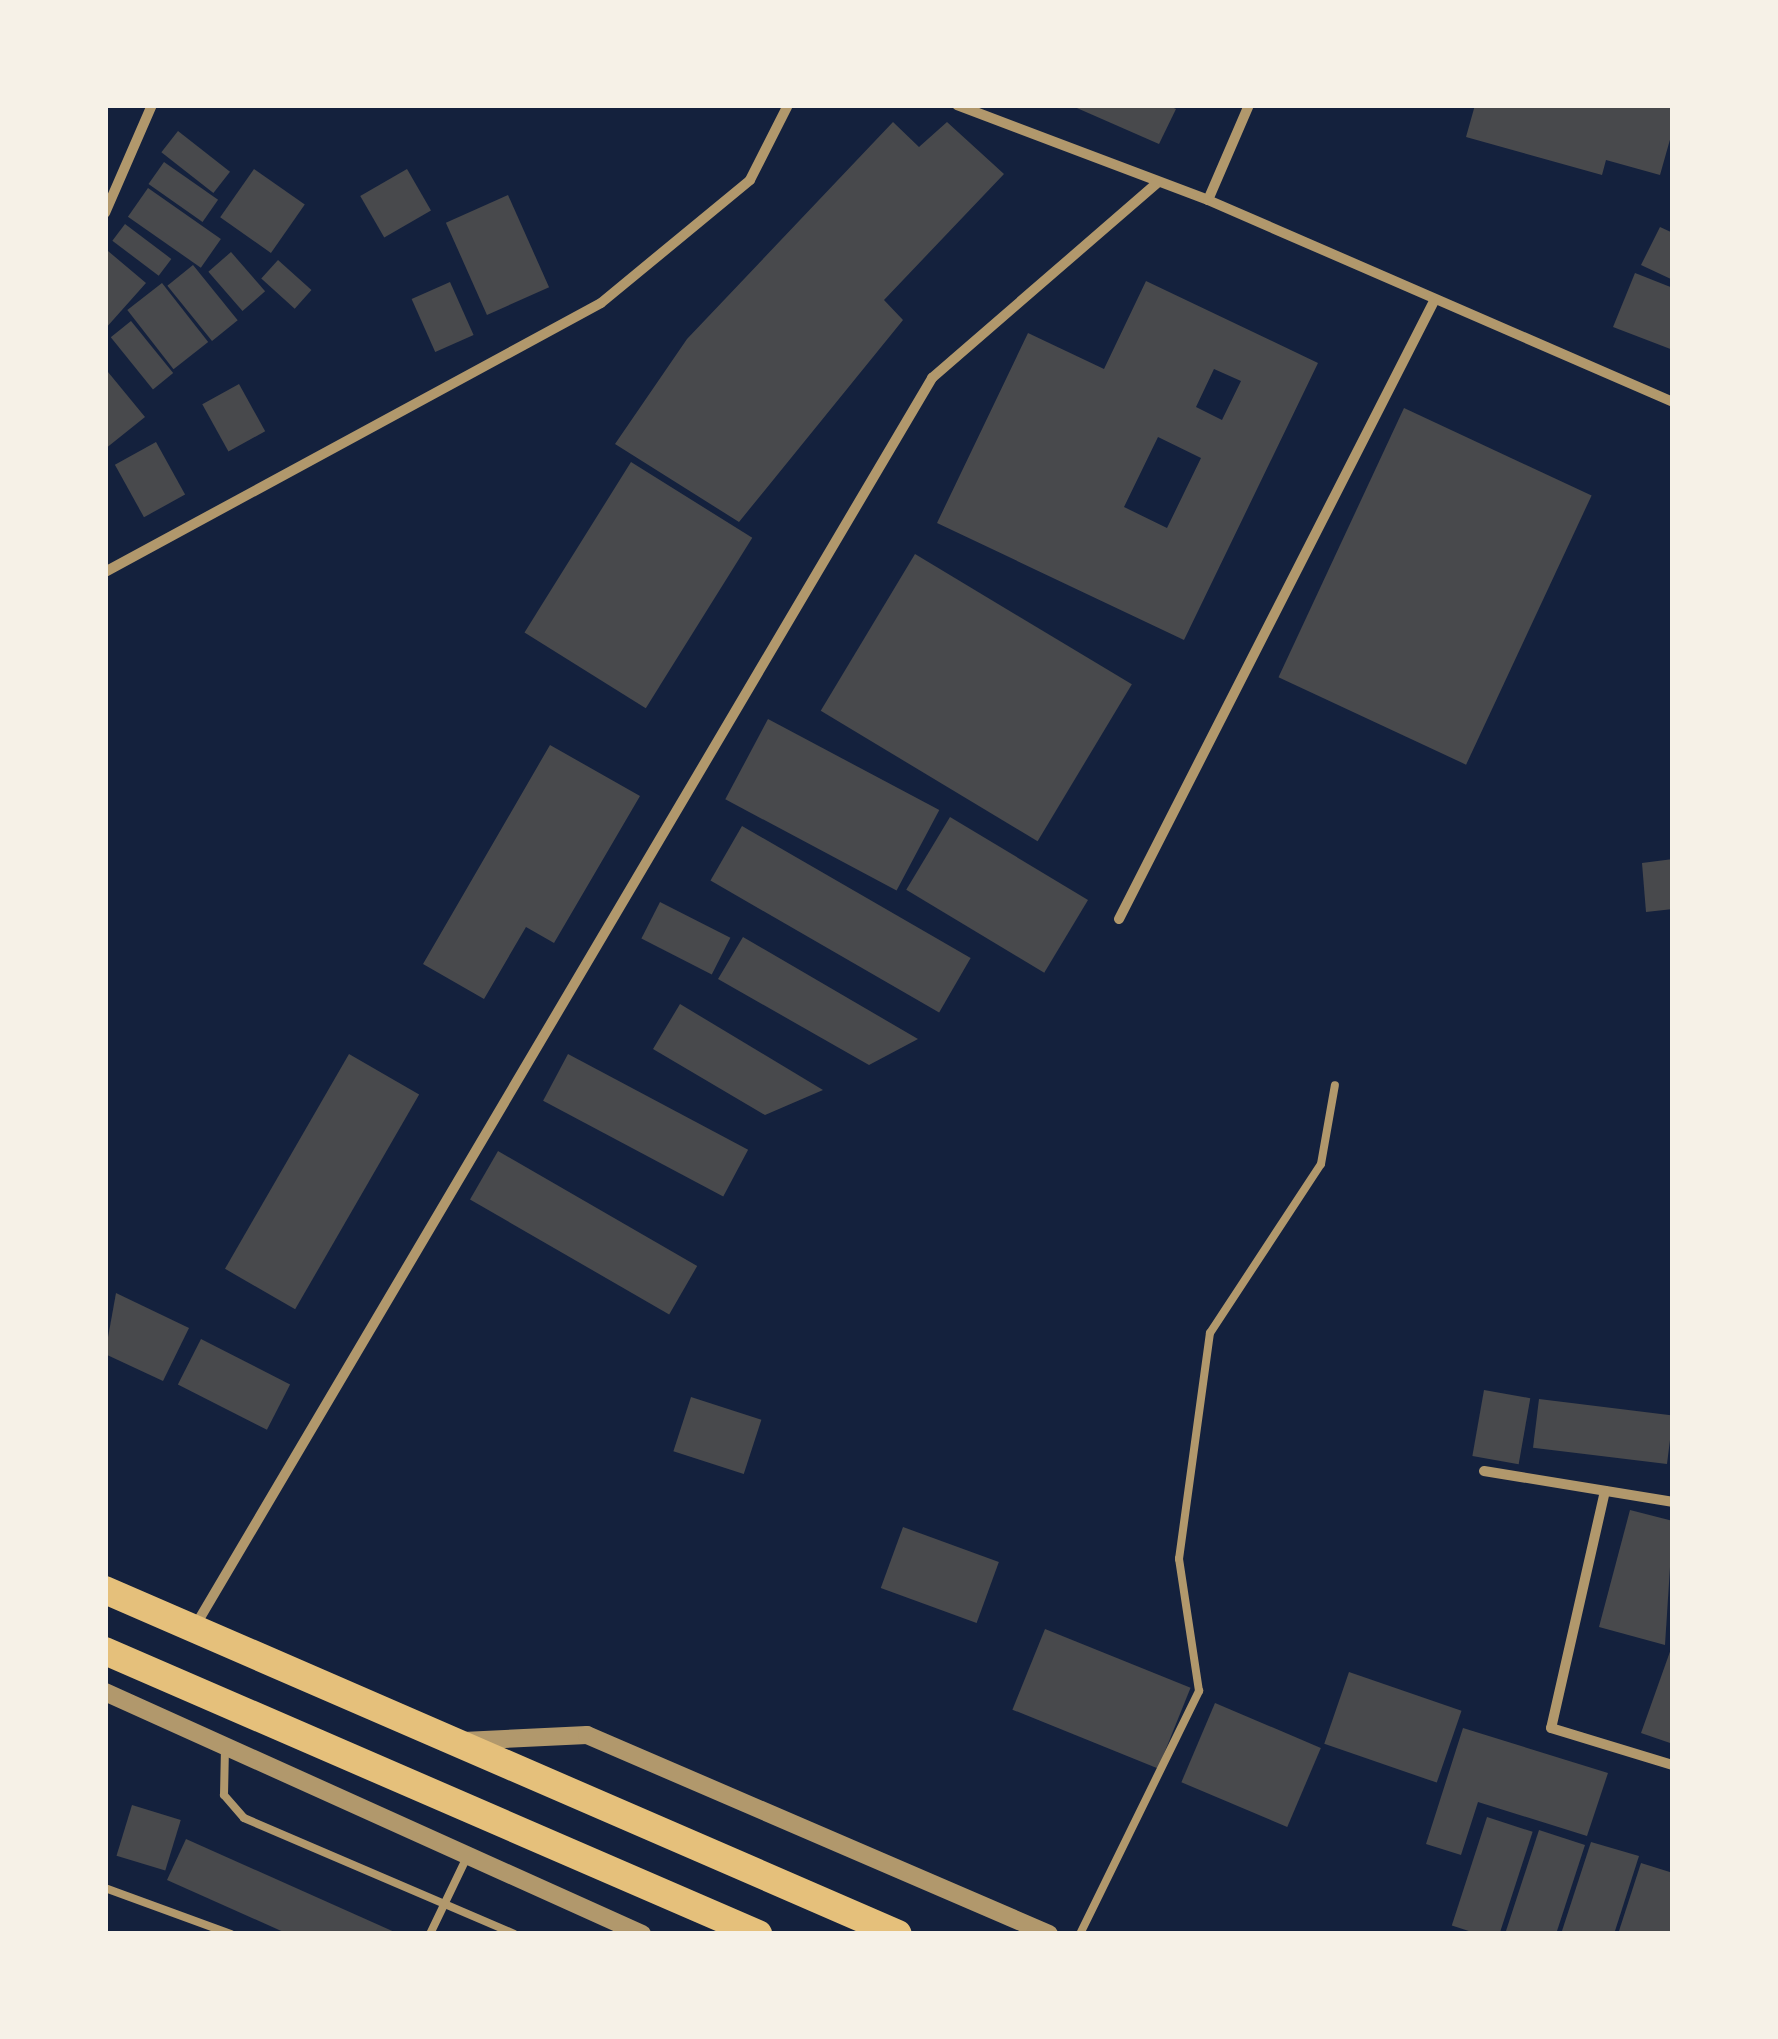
<!DOCTYPE html>
<html>
<head>
<meta charset="utf-8">
<style>
	body { margin:0 }
	#map { position:relative; width:1778px; height:2039px; overflow:hidden; background:#14213d; font-family:"Public Sans",sans-serif }
	div>[style] { position:absolute }
	.building>* { inset:0; background:#48494c; transform-origin:0 0 }
	.service>* { height:8px; margin:-4px; padding:0 4px; transform-origin:4px; border-radius:4px; background:#b1986c }
	.minor>* { height:10px; margin:-5px; padding:0 5px; transform-origin:5px; border-radius:5px; background:#b1986c }
	.tertiary>* { height:18px; margin:-9px; padding:0 9px; transform-origin:9px; border-radius:9px; background:#b1986c }
	.trunk>* { height:28px; margin:-14px; padding:0 14px; transform-origin:14px; border-radius:14px; background:#e5c07b }
	span { translate:-50% -50%; white-space:nowrap; text-align:center; line-height:1.15; -webkit-text-stroke:10px #f6f1e7; paint-order:stroke }
	.frame { position:absolute; inset:0; border:108px solid #f6f1e7; pointer-events:none }
</style>
</head>
<body>
<div id="map">
	<div class="building">
		<div style="clip-path:polygon(1070px 105px,1167px 105px,1176px 109px,1159px 144px)"></div>
		<div style="clip-path:polygon(1475px 105px,1673px 105px,1673px 129px,1660px 175px,1606px 160px,1602px 175px,1466px 137px)"></div>
		<div style="clip-path:polygon(893px 122px,919px 147px,947px 122px,1004px 174px,884px 300px,903px 320px,739px 522px,615px 444px,687px 339px)"></div>
		<div style="left:178px;top:131px;width:66px;height:27px;rotate:38deg"></div>
		<div style="left:164px;top:162px;width:66px;height:27px;rotate:35deg"></div>
		<div style="left:254px;top:169px;width:62px;height:59px;rotate:35deg"></div>
		<div style="left:407px;top:169px;width:48px;height:54px;rotate:60deg"></div>
		<div style="left:148px;top:188px;width:89px;height:35px;rotate:35deg"></div>
		<div style="left:508px;top:195px;width:101px;height:68px;rotate:66deg"></div>
		<div style="left:125px;top:224px;width:58px;height:21px;rotate:37deg"></div>
		<div style="clip-path:polygon(1660px 227px,1673px 233px,1673px 280px,1641px 265px)"></div>
		<div style="clip-path:polygon(108px 251px,146px 283px,105px 329px,105px 254px)"></div>
		<div style="left:231px;top:252px;width:52px;height:30px;rotate:49deg"></div>
		<div style="left:278px;top:260px;width:45px;height:25px;rotate:42deg"></div>
		<div style="left:193px;top:265px;width:71px;height:33px;rotate:51deg"></div>
		<div style="clip-path:polygon(1635px 273px,1673px 288px,1673px 350px,1613px 327px)"></div>
		<div style="clip-path:polygon(evenodd,1146px 281px,1318px 363px,1184px 640px,937px 523px,1028px 333px,1104px 369px,1146px 281px,1214px 369px,1241px 381px,1222px 420px,1196px 407px,1214px 369px,1146px 281px,1158px 437px,1201px 458px,1167px 528px,1124px 507px,1158px 437px)"></div>
		<div style="left:450px;top:282px;width:58px;height:42px;rotate:66deg"></div>
		<div style="left:162px;top:283px;width:75px;height:44px;rotate:52deg"></div>
		<div style="left:131px;top:321px;width:67px;height:26px;rotate:51deg"></div>
		<div style="clip-path:polygon(108px 372px,145px 417px,105px 449px,105px 374px)"></div>
		<div style="left:239px;top:384px;width:54px;height:42px;rotate:61deg"></div>
		<div style="left:1404px;top:408px;width:207px;height:297px;rotate:25deg"></div>
		<div style="left:156px;top:442px;width:60px;height:47px;rotate:61deg"></div>
		<div style="left:631px;top:462px;width:143px;height:201px;rotate:32deg"></div>
		<div style="left:915px;top:554px;width:253px;height:183px;rotate:31deg"></div>
		<div style="left:768px;top:719px;width:194px;height:91px;rotate:28deg"></div>
		<div style="clip-path:polygon(550px 745px,640px 796px,554px 943px,526px 927px,484px 999px,423px 964px)"></div>
		<div style="left:950px;top:817px;width:161px;height:85px;rotate:31deg"></div>
		<div style="left:742px;top:826px;width:264px;height:63px;rotate:30deg"></div>
		<div style="clip-path:polygon(1673px 859px,1673px 909px,1646px 912px,1642px 863px)"></div>
		<div style="left:660px;top:902px;width:79px;height:41px;rotate:27deg"></div>
		<div style="clip-path:polygon(743px 937px,918px 1039px,869px 1065px,718px 979px)"></div>
		<div style="clip-path:polygon(680px 1004px,823px 1090px,765px 1115px,653px 1049px)"></div>
		<div style="left:349px;top:1054px;width:81px;height:248px;rotate:30deg"></div>
		<div style="left:568px;top:1054px;width:204px;height:53px;rotate:28deg"></div>
		<div style="left:498px;top:1151px;width:230px;height:56px;rotate:30deg"></div>
		<div style="clip-path:polygon(116px 1293px,189px 1328px,163px 1381px,105px 1354px)"></div>
		<div style="left:201px;top:1339px;width:100px;height:51px;rotate:27deg"></div>
		<div style="left:1484px;top:1390px;width:47px;height:67px;rotate:10deg"></div>
		<div style="left:691px;top:1397px;width:74px;height:57px;rotate:18deg"></div>
		<div style="left:1539px;top:1399px;width:135px;height:49px;rotate:7deg"></div>
		<div style="clip-path:polygon(1630px 1510px,1673px 1521px,1665px 1645px,1599px 1627px)"></div>
		<div style="left:903px;top:1527px;width:102px;height:65px;rotate:20deg"></div>
		<div style="left:1045px;top:1629px;width:157px;height:87px;rotate:22deg"></div>
		<div style="clip-path:polygon(1672px 1646px,1673px 1646px,1673px 1744px,1641px 1733px)"></div>
		<div style="left:1349px;top:1672px;width:119px;height:76px;rotate:19deg"></div>
		<div style="left:1215px;top:1703px;width:115px;height:86px;rotate:23deg"></div>
		<div style="clip-path:polygon(1463px 1728px,1608px 1773px,1587px 1836px,1478px 1802px,1461px 1855px,1426px 1844px)"></div>
		<div style="left:132px;top:1805px;width:51px;height:53px;rotate:17deg"></div>
		<div style="left:1487px;top:1817px;width:48px;height:114px;rotate:18deg"></div>
		<div style="clip-path:polygon(1539px 1830px,1585px 1845px,1556px 1934px,1505px 1934px)"></div>
		<div style="clip-path:polygon(186px 1839px,399px 1934px,288px 1934px,167px 1880px)"></div>
		<div style="clip-path:polygon(1591px 1842px,1639px 1856px,1614px 1934px,1561px 1934px)"></div>
		<div style="clip-path:polygon(1641px 1863px,1673px 1873px,1673px 1934px,1618px 1934px)"></div>
	</div>
	<div class="service">
		<div style="left:225px;top:1747px;width:48px;rotate:91.2deg"></div>
		<div style="left:224px;top:1795px;width:30px;rotate:49deg"></div>
		<div style="left:244px;top:1818px;width:294px;rotate:23.2deg"></div>
		<div style="left:105px;top:1888px;width:134px;rotate:20.1deg"></div>
		<div style="left:430px;top:1934px;width:83px;rotate:-64.4deg"></div>
		<div style="left:1080px;top:1934px;width:271px;rotate:-63.9deg"></div>
		<div style="left:1199px;top:1691px;width:134px;rotate:-98.6deg"></div>
		<div style="left:1179px;top:1559px;width:228px;rotate:-82.2deg"></div>
		<div style="left:1210px;top:1333px;width:202px;rotate:-56.7deg"></div>
		<div style="left:1321px;top:1164px;width:80px;rotate:-80deg"></div>
	</div>
	<div class="minor">
		<div style="left:957px;top:105px;width:268px;rotate:20.7deg"></div>
		<div style="left:1208px;top:200px;width:507px;rotate:23.48deg"></div>
		<div style="left:1208px;top:200px;width:103px;rotate:-66.7deg"></div>
		<div style="left:105px;top:213px;width:118px;rotate:-66.5deg"></div>
		<div style="left:105px;top:572px;width:564px;rotate:-28.47deg"></div>
		<div style="left:601px;top:303px;width:193px;rotate:-39.5deg"></div>
		<div style="left:750px;top:180px;width:84px;rotate:-63.1deg"></div>
		<div style="left:1119px;top:919px;width:694px;rotate:-62.99deg"></div>
		<div style="left:1484px;top:1471px;width:192px;rotate:9.3deg"></div>
		<div style="left:1605px;top:1491px;width:243px;rotate:102.8deg"></div>
		<div style="left:1551px;top:1728px;width:127px;rotate:16.9deg"></div>
		<div style="left:194px;top:1628px;width:1452px;rotate:-59.44deg"></div>
		<div style="left:932px;top:378px;width:298px;rotate:-40.9deg"></div>
	</div>
	<div class="tertiary">
		<div style="left:105px;top:1692px;width:589px;rotate:24.26deg"></div>
		<div style="left:463px;top:1741px;width:124px;rotate:-2.8deg"></div>
		<div style="left:587px;top:1735px;width:503px;rotate:23.3deg"></div>
	</div>
	<div class="trunk">
		<div style="left:105px;top:1590px;width:864px;rotate:23.45deg"></div>
		<div style="left:105px;top:1651px;width:712px;rotate:23.43deg"></div>
	</div>
	<div class="frame"></div>
</div>
</body>
</html>
